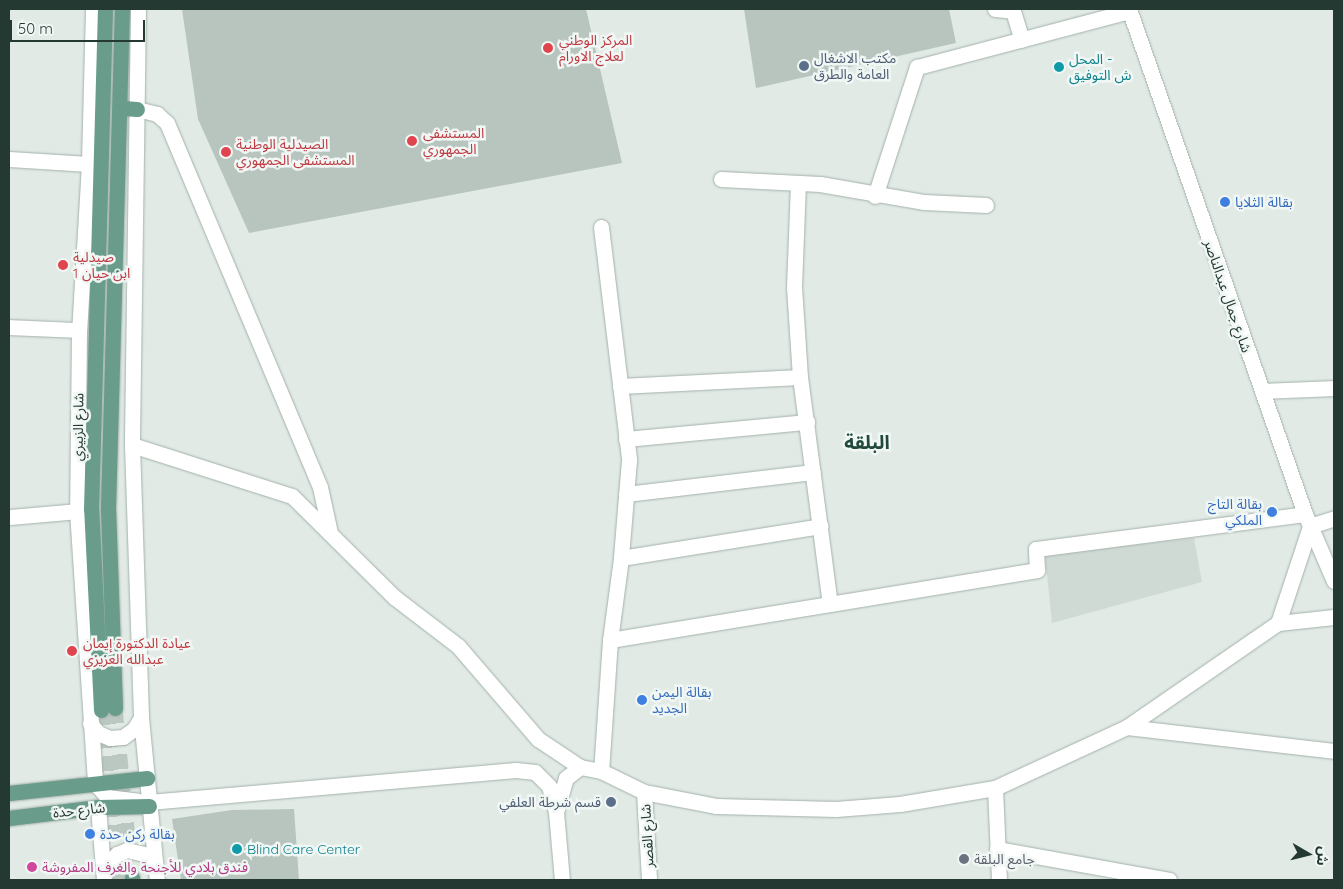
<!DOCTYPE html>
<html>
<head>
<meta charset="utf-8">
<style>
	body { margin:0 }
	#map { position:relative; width:1343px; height:889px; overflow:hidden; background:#e1eae5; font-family:Quicksand,"Noto Sans Arabic",sans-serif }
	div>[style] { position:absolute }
	.built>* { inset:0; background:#d0dad4 }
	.building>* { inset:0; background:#b7c5be }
	.primary-tunnel>* { height:15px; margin-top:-7.5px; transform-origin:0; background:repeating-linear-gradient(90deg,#bbc7c1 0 15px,transparent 0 23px) }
	.roads { filter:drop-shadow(0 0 1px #a4b1ab) drop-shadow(0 0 1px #a4b1ab) }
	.street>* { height:15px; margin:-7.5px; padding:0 7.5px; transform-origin:7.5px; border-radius:7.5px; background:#fff }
	.secondary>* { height:15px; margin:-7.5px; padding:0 7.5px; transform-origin:7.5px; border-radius:7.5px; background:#fff }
	.primary>* { height:15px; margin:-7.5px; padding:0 7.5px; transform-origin:7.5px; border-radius:7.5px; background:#699c8a }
	.dots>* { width:14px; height:14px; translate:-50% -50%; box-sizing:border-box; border:2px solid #f1f7f4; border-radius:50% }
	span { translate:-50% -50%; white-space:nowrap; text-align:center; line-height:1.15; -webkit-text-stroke:5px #f1f7f4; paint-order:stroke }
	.health-label { font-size:14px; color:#be3a42 }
	.left { translate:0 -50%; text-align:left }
	.service-label { font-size:14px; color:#4e5e75 }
	.right { translate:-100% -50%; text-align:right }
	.culture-label { font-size:14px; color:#0d838f }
	.shop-label { font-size:14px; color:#366cbe }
	.street-label { font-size:14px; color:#233931 }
	.worship-label { font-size:14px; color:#5b616d }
	.hotel-label { font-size:14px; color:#b23c85 }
	.district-label { font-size:19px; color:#214a3c; font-weight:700 }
	.frame { position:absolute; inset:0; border:10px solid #233931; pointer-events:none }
	.north { position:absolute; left:1283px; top:829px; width:50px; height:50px; -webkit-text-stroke:4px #f1f7f4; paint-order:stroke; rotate:98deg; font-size:14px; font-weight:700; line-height:20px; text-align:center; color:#233931 }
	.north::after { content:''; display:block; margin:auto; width:18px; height:22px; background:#233931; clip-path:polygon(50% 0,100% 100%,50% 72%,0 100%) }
	.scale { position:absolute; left:10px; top:20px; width:135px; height:22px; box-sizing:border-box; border:2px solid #233931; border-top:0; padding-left:6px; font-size:15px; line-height:18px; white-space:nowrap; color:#233931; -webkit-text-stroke:4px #f1f7f4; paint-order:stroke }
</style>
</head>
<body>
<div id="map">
	<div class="built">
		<div style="clip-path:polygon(1194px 538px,1202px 582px,1052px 623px,1045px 555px)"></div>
	</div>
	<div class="building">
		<div style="clip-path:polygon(182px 9px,586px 9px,622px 163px,249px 233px,198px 119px)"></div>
		<div style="clip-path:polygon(744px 9px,949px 9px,956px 43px,756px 88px)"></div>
		<div style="clip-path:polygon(294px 809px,299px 880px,181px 880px,172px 819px,232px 810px)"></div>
	</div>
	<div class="primary-tunnel">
		<div style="left:115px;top:708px;width:171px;rotate:84.3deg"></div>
		<div style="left:101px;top:710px;width:171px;rotate:84.6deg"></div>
	</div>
	<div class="roads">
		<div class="street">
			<div style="left:995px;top:9px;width:18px;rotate:6deg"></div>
			<div style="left:1013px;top:11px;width:30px;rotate:73deg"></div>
			<div style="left:1129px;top:9px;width:535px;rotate:70.79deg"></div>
			<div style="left:1305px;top:514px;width:73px;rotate:66.6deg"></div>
			<div style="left:137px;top:109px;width:21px;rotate:14deg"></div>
			<div style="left:157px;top:114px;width:13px;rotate:42deg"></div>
			<div style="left:167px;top:123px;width:395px;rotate:67.2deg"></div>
			<div style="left:320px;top:487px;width:47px;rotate:77.7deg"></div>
			<div style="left:9px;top:159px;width:80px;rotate:3.6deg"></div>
			<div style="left:721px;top:179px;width:99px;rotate:2.9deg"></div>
			<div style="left:820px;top:184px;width:106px;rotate:9.8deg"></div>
			<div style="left:924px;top:202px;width:62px;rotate:2.8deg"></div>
			<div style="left:798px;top:183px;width:104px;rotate:92.2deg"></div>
			<div style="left:794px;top:287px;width:90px;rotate:86.2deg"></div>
			<div style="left:800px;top:377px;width:229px;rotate:82.5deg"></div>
			<div style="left:875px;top:196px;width:136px;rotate:-72deg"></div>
			<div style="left:917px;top:67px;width:219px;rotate:-14.8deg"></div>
			<div style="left:601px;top:227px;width:235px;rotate:83.1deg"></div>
			<div style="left:629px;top:460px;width:98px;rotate:94.7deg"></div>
			<div style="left:621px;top:558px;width:83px;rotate:97.6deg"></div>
			<div style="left:610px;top:640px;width:131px;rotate:93.9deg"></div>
			<div style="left:9px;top:327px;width:70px;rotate:2.5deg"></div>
			<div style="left:620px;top:386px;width:180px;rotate:-2.9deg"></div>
			<div style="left:1262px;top:391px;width:72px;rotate:-2.4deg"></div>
			<div style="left:626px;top:439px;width:182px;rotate:-5.4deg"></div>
			<div style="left:132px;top:445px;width:168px;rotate:17.7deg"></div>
			<div style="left:292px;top:496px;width:144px;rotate:44.7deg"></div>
			<div style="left:394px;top:597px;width:81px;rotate:37.4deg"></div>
			<div style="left:458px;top:646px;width:123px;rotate:49.3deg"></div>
			<div style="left:538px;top:739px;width:50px;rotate:33.7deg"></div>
			<div style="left:580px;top:767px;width:21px;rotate:11deg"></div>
			<div style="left:601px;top:771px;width:48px;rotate:26deg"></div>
			<div style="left:644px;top:792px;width:73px;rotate:11deg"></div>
			<div style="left:716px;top:806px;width:120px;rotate:1.4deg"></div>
			<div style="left:836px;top:809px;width:64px;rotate:-4.5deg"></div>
			<div style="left:900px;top:804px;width:96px;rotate:-9.6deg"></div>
			<div style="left:995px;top:788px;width:145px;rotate:-24.8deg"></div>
			<div style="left:1127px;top:727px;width:183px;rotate:-34.6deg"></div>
			<div style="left:1278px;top:623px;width:56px;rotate:-6.1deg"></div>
			<div style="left:626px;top:494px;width:188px;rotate:-6.7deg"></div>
			<div style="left:9px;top:517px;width:68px;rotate:-5deg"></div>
			<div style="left:1310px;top:526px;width:25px;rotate:-18deg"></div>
			<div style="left:621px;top:558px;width:202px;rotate:-9.1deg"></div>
			<div style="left:1278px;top:623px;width:102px;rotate:-71.7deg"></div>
			<div style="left:610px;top:640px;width:433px;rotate:-9.3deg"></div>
			<div style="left:1037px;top:570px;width:21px;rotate:-93deg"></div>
			<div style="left:1036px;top:549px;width:271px;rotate:-7.4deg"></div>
			<div style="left:1127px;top:727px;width:208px;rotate:6.6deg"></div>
			<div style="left:995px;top:788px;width:92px;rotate:87.5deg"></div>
			<div style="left:644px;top:792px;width:88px;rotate:86.7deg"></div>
			<div style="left:149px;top:802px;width:368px;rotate:-5deg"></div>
			<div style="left:516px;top:770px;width:19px;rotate:6deg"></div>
			<div style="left:535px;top:772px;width:20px;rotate:45deg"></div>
			<div style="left:549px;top:786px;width:27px;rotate:75deg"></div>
			<div style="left:556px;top:812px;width:68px;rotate:85deg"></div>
			<div style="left:557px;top:809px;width:32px;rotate:-74deg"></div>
			<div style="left:566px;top:778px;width:18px;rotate:-38deg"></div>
			<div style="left:997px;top:849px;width:175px;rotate:10.2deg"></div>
		</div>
		<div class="secondary">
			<div style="left:93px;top:9px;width:155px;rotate:91.5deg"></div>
			<div style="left:89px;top:164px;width:166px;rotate:93.4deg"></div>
			<div style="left:79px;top:330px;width:181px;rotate:90.6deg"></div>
			<div style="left:77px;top:511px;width:273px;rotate:86.2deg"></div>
			<div style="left:95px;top:783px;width:18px;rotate:49deg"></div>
			<div style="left:107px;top:797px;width:31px;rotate:7deg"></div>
			<div style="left:138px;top:9px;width:436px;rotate:90.8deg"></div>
			<div style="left:132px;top:445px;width:273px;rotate:88.1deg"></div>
			<div style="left:141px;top:718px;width:163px;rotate:84.4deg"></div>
			<div style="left:90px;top:723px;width:13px;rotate:51deg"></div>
			<div style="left:98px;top:733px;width:13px;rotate:23deg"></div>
			<div style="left:110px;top:738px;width:13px;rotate:-4deg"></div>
			<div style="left:123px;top:737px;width:14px;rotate:-36deg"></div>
			<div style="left:134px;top:729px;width:13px;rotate:-58deg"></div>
			<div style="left:98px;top:807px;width:73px;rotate:85.3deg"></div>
			<div style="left:103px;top:871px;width:22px;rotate:-51deg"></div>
			<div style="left:117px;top:854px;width:11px;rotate:-22deg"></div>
			<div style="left:127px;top:850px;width:22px;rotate:13deg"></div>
			<div style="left:148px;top:855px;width:11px;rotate:49deg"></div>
		</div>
		<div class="primary">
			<div style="left:122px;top:108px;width:15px;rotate:4deg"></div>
			<div style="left:115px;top:708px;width:201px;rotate:-92deg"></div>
			<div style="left:108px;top:507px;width:498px;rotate:-88.4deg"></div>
			<div style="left:101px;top:710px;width:201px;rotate:-92.8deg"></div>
			<div style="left:91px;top:509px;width:500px;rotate:-88.4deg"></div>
			<div style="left:9px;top:793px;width:139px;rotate:-6.2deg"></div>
			<div style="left:9px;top:818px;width:90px;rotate:-7deg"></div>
			<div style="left:98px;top:807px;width:51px;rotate:-1.1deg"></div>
			<div style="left:132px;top:878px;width:2px;rotate:90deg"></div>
		</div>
	</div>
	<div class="dots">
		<div style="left:548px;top:48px;background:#e0444e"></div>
		<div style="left:804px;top:66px;background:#5c6f8a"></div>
		<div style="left:1059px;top:67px;background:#0f9aa8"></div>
		<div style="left:412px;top:141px;background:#e0444e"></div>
		<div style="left:226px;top:152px;background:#e0444e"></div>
		<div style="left:1225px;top:202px;background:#3f7fe0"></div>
		<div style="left:63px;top:265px;background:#e0444e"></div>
		<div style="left:1272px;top:512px;background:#3f7fe0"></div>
		<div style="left:72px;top:651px;background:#e0444e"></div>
		<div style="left:642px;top:700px;background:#3f7fe0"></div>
		<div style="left:611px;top:802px;background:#5c6f8a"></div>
		<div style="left:90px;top:834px;background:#3f7fe0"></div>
		<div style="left:237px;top:849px;background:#0f9aa8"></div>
		<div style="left:964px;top:859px;background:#6b7280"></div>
		<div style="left:32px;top:867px;background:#d1479c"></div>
	</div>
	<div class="health-label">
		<span class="left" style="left:559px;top:48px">المركز الوطني<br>لعلاج الاورام</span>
		<span class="left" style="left:423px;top:141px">المستشفى<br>الجمهوري</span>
		<span class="left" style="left:236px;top:152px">الصيدلية الوطنية<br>المستشفى الجمهوري</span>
		<span class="left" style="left:73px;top:265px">صيدلية<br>ابن حيان 1</span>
		<span class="left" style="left:83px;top:651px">عيادة الدكتورة إيمان<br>عبدالله العزيزي</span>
	</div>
	<div class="service-label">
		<span class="left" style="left:814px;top:66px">مكتب الاشغال<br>العامة والطرق</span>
		<span class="right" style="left:601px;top:802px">قسم شرطة العلفي</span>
	</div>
	<div class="culture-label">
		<span class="left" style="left:1069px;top:67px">المحل -<br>ش التوفيق</span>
		<span class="left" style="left:247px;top:849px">Blind Care Center</span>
	</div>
	<div class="shop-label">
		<span class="left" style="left:1235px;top:202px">بقالة الثلايا</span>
		<span class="right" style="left:1262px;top:512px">بقالة التاج<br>الملكي</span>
		<span class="left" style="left:652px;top:700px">بقالة اليمن<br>الجديد</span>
		<span class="left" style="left:100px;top:834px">بقالة ركن حدة</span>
	</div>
	<div class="street-label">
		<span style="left:1228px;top:296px;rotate:71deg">شارع جمال عبدالناصر</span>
		<span style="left:78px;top:427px;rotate:-89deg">شارع الزبيري</span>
		<span style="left:79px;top:810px;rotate:-6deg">شارع حدة</span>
		<span style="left:647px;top:836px;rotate:-93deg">شارع القصر</span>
	</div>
	<div class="worship-label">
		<span class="left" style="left:974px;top:859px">جامع البلقة</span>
	</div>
	<div class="hotel-label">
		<span class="left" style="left:42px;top:867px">فندق بلادي للأجنحة والغرف المفروشة</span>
	</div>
	<div class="district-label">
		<span style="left:867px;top:443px">البلقة</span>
	</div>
	<div class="frame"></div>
	<div class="north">ش</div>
	<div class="scale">50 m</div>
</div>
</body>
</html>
